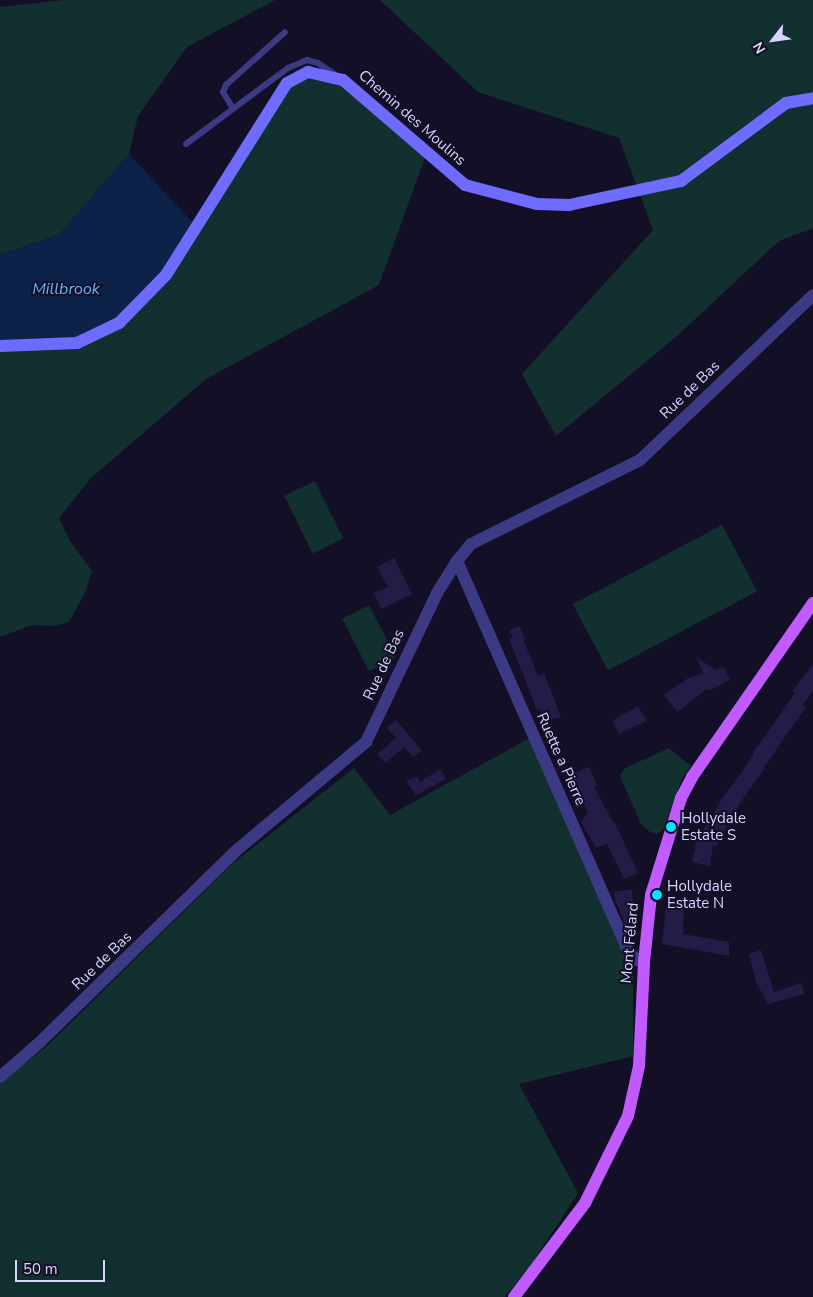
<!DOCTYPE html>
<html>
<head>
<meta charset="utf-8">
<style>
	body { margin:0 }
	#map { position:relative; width:813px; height:1297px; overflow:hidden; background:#130f26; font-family:"Nunito Sans",sans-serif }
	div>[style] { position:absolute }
	.green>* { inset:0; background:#12302f; transform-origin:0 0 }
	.water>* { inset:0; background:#0c2248 }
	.building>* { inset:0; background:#241b47 }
	.lane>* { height:6px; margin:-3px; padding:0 3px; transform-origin:3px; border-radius:3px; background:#3d3a85 }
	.street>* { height:12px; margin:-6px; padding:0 6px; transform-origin:6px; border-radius:6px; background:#3d3a85 }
	.secondary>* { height:12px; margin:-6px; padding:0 6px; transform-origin:6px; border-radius:6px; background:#6f6bff }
	.primary>* { height:12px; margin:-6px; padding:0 6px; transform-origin:6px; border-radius:6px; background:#c25bff }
	.dots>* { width:14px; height:14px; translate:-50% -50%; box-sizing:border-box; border:2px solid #130f26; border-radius:50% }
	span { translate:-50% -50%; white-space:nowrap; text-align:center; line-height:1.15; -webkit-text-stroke:4px #130f26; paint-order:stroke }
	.street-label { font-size:15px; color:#d9d4ff }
	.poi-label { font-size:15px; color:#d9d4ff }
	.left { translate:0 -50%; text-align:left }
	.water-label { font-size:16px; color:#62b6ff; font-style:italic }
	.north { position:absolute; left:748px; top:15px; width:50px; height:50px; -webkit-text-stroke:4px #130f26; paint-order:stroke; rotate:240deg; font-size:14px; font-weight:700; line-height:20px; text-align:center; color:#d9d4ff }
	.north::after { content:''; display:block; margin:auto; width:18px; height:22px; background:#d9d4ff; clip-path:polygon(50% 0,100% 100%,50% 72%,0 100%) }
	.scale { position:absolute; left:15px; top:1260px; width:90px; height:22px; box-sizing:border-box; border:2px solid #d9d4ff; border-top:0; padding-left:6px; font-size:15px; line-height:18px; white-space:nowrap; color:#d9d4ff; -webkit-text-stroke:4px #130f26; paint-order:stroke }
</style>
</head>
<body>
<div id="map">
	<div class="green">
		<div style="clip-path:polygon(63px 0,275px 0,187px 47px,138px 116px,129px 154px,60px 234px,0 255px,0 7px)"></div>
		<div style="clip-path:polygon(380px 0,813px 0,813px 228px,779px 241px,677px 336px,556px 436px,522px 374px,653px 230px,619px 138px,478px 92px)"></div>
		<div style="clip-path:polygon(308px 72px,343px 80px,427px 152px,379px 285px,206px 379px,91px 478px,59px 518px,70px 541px,92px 571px,85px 593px,69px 622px,56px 626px,32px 625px,0 637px,0 340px,166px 275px,287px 83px)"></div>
		<div style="left:315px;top:481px;width:64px;height:34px;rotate:64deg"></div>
		<div style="left:722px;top:525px;width:75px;height:169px;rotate:62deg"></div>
		<div style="left:369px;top:605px;width:59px;height:30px;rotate:63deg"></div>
		<div style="clip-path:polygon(530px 738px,633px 976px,633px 1056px,519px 1084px,578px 1193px,531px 1265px,505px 1297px,0 1297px,0 1083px,49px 1044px,232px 864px,354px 768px,390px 815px)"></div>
		<div style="clip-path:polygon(669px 748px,691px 766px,682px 779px,663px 830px,656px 834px,650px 832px,641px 824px,620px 776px,625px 768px)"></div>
	</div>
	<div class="water">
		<div style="clip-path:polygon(129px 154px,194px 224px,161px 280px,119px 323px,77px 343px,0 340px,0 255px,60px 234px)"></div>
	</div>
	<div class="building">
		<div style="clip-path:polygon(394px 558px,412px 594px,382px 609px,373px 593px,388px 587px,377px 567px)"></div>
		<div style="clip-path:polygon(519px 626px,525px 638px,523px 639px,538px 676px,544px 673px,561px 717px,545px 721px,540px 709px,537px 710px,509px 639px,513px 638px,509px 630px)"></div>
		<div style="clip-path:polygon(696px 657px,716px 670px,724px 667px,730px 680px,710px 690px,707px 689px,677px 712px,664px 695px,688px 678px,703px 673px)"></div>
		<div style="clip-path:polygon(813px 665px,813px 691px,803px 705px,806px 707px,764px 767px,765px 768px,740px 803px,716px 846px,713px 845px,710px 866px,692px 862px,698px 832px,702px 834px,708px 819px,710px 820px,722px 798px,741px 773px,754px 754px,753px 753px,795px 693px,792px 691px)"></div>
		<div style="clip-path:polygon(638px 706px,647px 721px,619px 734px,612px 721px)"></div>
		<div style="clip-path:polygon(396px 720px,422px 751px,413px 757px,404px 747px,386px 763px,377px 754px,396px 738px,387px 728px)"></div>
		<div style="clip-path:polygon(589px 767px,597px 785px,594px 787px,613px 822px,614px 821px,638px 873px,624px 879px,607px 844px,596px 848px,581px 822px,588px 813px,571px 774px)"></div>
		<div style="clip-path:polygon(440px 769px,446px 779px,416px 795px,406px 781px,417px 776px,420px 782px)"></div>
		<div style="clip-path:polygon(632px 889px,634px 924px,625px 924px,615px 900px,614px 892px)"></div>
		<div style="clip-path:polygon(667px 898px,684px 898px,683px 934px,729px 942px,729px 956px,662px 944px)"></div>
		<div style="clip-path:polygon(761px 950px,774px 992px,801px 983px,804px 994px,768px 1004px,756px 982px,749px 954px)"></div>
	</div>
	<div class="lane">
		<div style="left:233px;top:109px;width:20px;rotate:-120deg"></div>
		<div style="left:223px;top:92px;width:8px;rotate:-67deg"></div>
		<div style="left:226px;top:85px;width:79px;rotate:-41.9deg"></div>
		<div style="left:186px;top:144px;width:127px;rotate:-36.7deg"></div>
		<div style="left:288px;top:68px;width:21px;rotate:-23deg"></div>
		<div style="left:307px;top:60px;width:11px;rotate:15deg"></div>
		<div style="left:318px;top:63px;width:22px;rotate:34deg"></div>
	</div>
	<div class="street">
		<div style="left:457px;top:561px;width:425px;rotate:66.3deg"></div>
		<div style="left:628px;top:950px;width:13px;rotate:48deg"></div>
		<div style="left:637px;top:960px;width:7px;rotate:16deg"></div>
		<div style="left:0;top:1077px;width:52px;rotate:-41.1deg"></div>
		<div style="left:39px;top:1043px;width:278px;rotate:-44.3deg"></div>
		<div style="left:238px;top:849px;width:167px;rotate:-39.9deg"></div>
		<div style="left:366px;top:742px;width:165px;rotate:-64.5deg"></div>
		<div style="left:437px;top:593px;width:38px;rotate:-58deg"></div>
		<div style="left:457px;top:561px;width:22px;rotate:-51deg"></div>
		<div style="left:471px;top:544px;width:189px;rotate:-26.4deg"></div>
		<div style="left:640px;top:460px;width:239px;rotate:-43.6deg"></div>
	</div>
	<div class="secondary">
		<div style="left:0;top:346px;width:77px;rotate:-2.2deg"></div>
		<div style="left:77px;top:343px;width:47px;rotate:-25.5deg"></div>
		<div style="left:119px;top:323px;width:67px;rotate:-45.6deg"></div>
		<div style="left:166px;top:275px;width:227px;rotate:-57.8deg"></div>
		<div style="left:287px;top:83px;width:24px;rotate:-28deg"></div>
		<div style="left:308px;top:72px;width:36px;rotate:13deg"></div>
		<div style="left:343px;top:80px;width:161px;rotate:40.7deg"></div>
		<div style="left:465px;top:185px;width:74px;rotate:14.8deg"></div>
		<div style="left:537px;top:204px;width:32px;rotate:2deg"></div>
		<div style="left:569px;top:205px;width:115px;rotate:-12.1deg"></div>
		<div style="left:681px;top:181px;width:131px;rotate:-36.6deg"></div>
		<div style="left:786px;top:103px;width:27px;rotate:-10deg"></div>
	</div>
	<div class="primary">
		<div style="left:514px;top:1297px;width:118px;rotate:-52.9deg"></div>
		<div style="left:585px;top:1203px;width:97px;rotate:-63.7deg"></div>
		<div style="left:628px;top:1116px;width:51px;rotate:-77.6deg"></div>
		<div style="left:639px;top:1066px;width:104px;rotate:-87.2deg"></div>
		<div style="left:644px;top:962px;width:67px;rotate:-84deg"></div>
		<div style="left:651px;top:895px;width:102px;rotate:-72.8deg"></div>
		<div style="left:681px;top:798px;width:24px;rotate:-62deg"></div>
		<div style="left:692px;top:777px;width:212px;rotate:-55.2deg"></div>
	</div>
	<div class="dots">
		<div style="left:671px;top:827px;background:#00e5ff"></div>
		<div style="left:657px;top:895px;background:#00e5ff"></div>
	</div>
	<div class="street-label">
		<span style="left:412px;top:118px;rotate:41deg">Chemin des Moulins</span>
		<span style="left:690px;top:390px;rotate:-44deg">Rue de Bas</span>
		<span style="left:384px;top:665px;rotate:-65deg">Rue de Bas</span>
		<span style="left:561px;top:759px;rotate:66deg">Ruette a Pierre</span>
		<span style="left:630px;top:943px;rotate:-85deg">Mont Félard</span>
		<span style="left:102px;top:961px;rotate:-44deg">Rue de Bas</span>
	</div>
	<div class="poi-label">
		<span class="left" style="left:681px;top:827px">Hollydale<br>Estate S</span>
		<span class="left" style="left:667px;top:895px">Hollydale<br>Estate N</span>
	</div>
	<div class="water-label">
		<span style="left:66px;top:289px">Millbrook</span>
	</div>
	<div class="north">N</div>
	<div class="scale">50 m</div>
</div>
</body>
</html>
